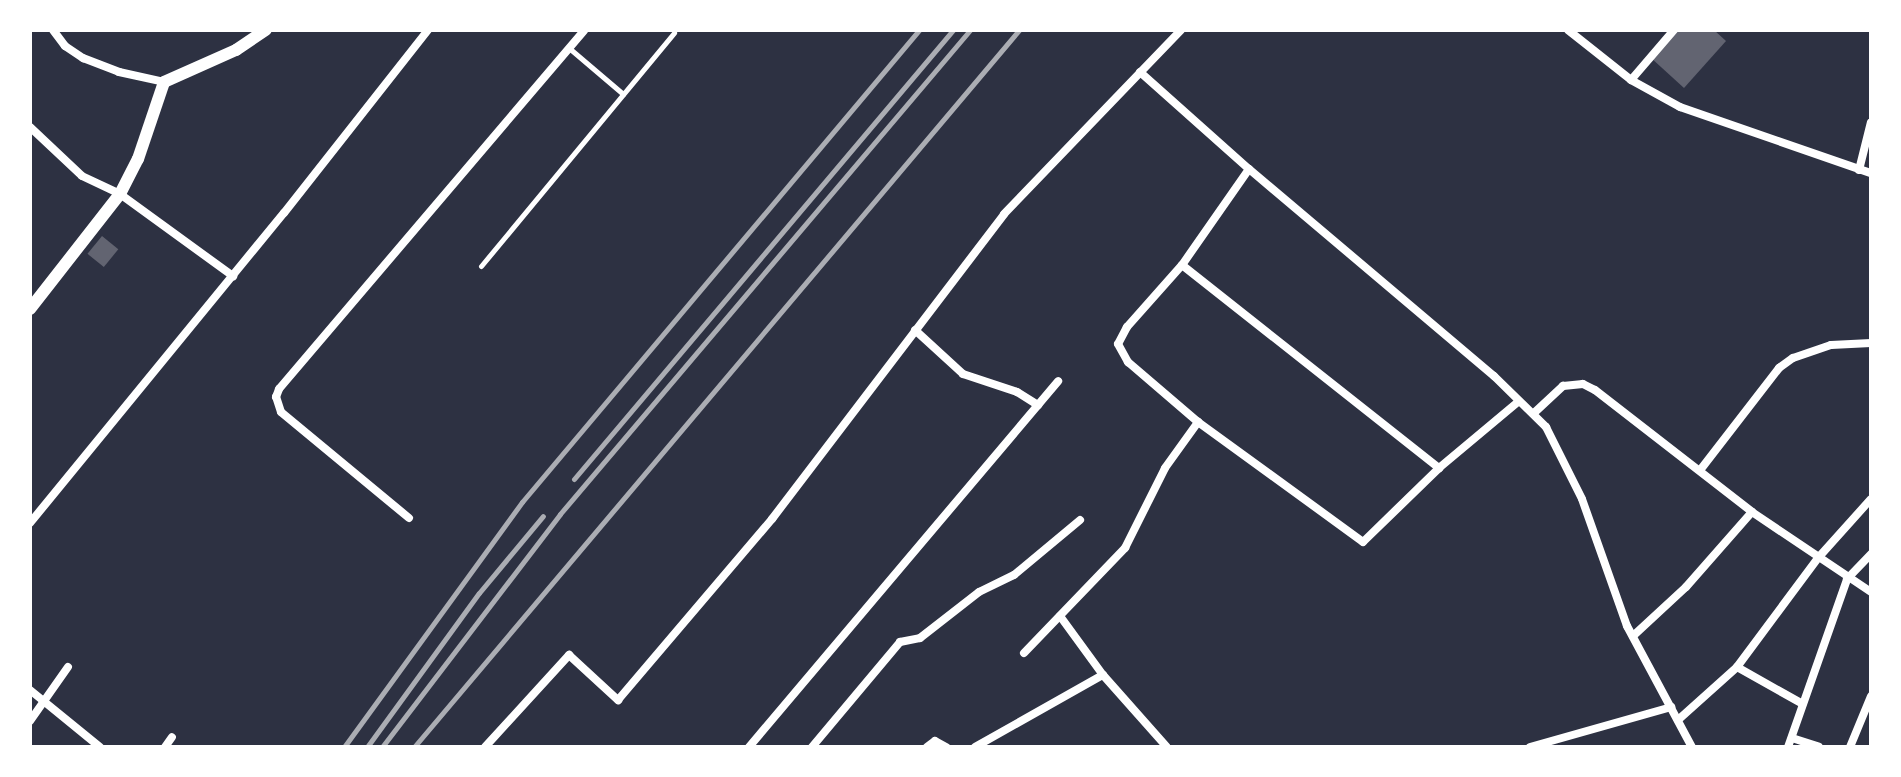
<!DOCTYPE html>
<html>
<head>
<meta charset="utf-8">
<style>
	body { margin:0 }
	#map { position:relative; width:1901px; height:777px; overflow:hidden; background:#2d3142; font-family:Quicksand,sans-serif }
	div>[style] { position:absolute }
	.building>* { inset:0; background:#626471; transform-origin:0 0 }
	.service>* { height:5px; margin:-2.5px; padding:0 2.5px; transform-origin:2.5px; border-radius:2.5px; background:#fff }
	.minor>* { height:8px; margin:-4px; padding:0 4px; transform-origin:4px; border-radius:4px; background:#fff }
	.tertiary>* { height:12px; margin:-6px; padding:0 6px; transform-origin:6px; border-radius:6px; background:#fff }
	.rail>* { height:5px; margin:-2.5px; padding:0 2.5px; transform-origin:2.5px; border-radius:2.5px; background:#abadb3 }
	span { translate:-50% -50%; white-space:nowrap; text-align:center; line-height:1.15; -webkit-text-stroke:7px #fff; paint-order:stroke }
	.frame { position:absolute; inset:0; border:32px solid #fff; pointer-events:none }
</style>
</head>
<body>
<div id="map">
	<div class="building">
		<div style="clip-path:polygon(1674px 30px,1714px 30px,1726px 41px,1684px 88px,1650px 57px)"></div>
		<div style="left:102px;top:236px;width:21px;height:23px;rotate:39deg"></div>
	</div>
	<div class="service">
		<div style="left:569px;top:48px;width:71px;rotate:40.4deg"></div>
		<div style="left:481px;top:266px;width:303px;rotate:-50.4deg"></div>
	</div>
	<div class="minor">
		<div style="left:53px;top:30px;width:20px;rotate:53deg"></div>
		<div style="left:65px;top:46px;width:22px;rotate:34deg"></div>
		<div style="left:83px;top:58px;width:39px;rotate:21deg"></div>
		<div style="left:119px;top:72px;width:46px;rotate:12.5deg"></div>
		<div style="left:1568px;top:30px;width:80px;rotate:38.4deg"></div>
		<div style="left:1631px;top:80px;width:56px;rotate:28.9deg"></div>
		<div style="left:1680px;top:107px;width:202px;rotate:19.1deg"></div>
		<div style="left:1140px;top:72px;width:146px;rotate:41.7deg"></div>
		<div style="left:1249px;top:169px;width:321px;rotate:40.2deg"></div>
		<div style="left:1494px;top:376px;width:73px;rotate:44.4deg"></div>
		<div style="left:1546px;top:427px;width:80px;rotate:63.4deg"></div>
		<div style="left:1582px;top:499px;width:135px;rotate:70.5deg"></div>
		<div style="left:1627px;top:626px;width:137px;rotate:61.8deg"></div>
		<div style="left:1631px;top:80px;width:66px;rotate:-49.3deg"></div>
		<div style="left:30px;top:127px;width:71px;rotate:43.3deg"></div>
		<div style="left:82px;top:176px;width:42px;rotate:25.3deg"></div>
		<div style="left:120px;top:194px;width:140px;rotate:36deg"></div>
		<div style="left:1249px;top:169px;width:117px;rotate:124.9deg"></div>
		<div style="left:1182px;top:265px;width:83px;rotate:131.6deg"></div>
		<div style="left:1127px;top:327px;width:19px;rotate:118deg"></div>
		<div style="left:1118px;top:344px;width:21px;rotate:61deg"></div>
		<div style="left:1128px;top:362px;width:92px;rotate:40.6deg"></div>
		<div style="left:1198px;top:422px;width:204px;rotate:36deg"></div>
		<div style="left:1363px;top:542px;width:106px;rotate:-44.2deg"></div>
		<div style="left:1439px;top:468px;width:104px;rotate:-39.9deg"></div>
		<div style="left:1859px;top:170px;width:49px;rotate:-76deg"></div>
		<div style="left:1182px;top:265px;width:328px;rotate:38.3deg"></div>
		<div style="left:915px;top:330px;width:65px;rotate:42.5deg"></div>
		<div style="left:963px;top:374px;width:57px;rotate:18.4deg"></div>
		<div style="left:1017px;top:392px;width:25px;rotate:32deg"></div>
		<div style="left:1534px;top:413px;width:40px;rotate:-43deg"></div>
		<div style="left:1563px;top:386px;width:20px;rotate:-6deg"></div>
		<div style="left:1583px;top:384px;width:13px;rotate:27deg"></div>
		<div style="left:1595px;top:390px;width:199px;rotate:37.8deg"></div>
		<div style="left:1752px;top:512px;width:143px;rotate:33.9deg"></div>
		<div style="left:1701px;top:469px;width:128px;rotate:-52.3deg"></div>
		<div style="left:1779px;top:368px;width:17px;rotate:-36deg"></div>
		<div style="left:1793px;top:358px;width:40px;rotate:-18.9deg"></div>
		<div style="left:1831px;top:345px;width:40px;rotate:-2.9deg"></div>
		<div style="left:409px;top:518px;width:166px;rotate:-140.4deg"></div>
		<div style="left:281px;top:412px;width:16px;rotate:-108deg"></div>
		<div style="left:276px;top:397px;width:9px;rotate:-69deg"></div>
		<div style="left:279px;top:389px;width:471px;rotate:-49.6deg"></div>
		<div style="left:30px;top:523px;width:401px;rotate:-50.7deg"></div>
		<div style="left:284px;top:213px;width:233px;rotate:-51.8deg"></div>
		<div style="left:1060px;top:616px;width:73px;rotate:53.9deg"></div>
		<div style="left:1103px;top:675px;width:96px;rotate:48.4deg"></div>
		<div style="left:1633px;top:636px;width:72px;rotate:-42.8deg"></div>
		<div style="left:1686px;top:587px;width:100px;rotate:-48.7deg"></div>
		<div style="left:1024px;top:653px;width:146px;rotate:-46.1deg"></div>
		<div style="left:1125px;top:548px;width:89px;rotate:-63.4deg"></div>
		<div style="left:1165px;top:468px;width:57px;rotate:-54.3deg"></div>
		<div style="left:1737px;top:667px;width:73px;rotate:29.4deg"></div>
		<div style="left:30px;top:690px;width:90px;rotate:39.2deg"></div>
		<div style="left:1678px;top:720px;width:79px;rotate:-41.9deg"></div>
		<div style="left:1737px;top:667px;width:136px;rotate:-53.4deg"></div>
		<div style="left:1818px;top:558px;width:79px;rotate:-48.1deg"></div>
		<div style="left:30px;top:721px;width:66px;rotate:-54.9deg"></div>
		<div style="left:1792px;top:738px;width:28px;rotate:18deg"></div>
		<div style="left:165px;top:747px;width:12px;rotate:-55deg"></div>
		<div style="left:485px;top:747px;width:125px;rotate:-47.6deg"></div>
		<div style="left:569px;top:655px;width:67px;rotate:42.6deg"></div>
		<div style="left:618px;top:700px;width:238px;rotate:-49.6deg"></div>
		<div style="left:772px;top:519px;width:383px;rotate:-52.7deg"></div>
		<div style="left:1004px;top:214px;width:255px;rotate:-46.1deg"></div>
		<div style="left:749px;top:747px;width:479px;rotate:-49.8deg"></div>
		<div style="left:812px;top:747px;width:137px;rotate:-50deg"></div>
		<div style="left:900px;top:642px;width:20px;rotate:-11deg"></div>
		<div style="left:920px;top:638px;width:75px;rotate:-37.9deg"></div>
		<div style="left:979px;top:592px;width:39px;rotate:-26deg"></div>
		<div style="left:1014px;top:575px;width:86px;rotate:-39.8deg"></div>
		<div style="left:927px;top:747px;width:10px;rotate:-37deg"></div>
		<div style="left:935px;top:741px;width:13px;rotate:29deg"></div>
		<div style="left:975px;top:747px;width:147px;rotate:-29.4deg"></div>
		<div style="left:1530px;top:747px;width:147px;rotate:-15.8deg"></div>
		<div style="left:1788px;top:747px;width:178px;rotate:-70.6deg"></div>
		<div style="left:1847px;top:579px;width:35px;rotate:-46deg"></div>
		<div style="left:1850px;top:747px;width:55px;rotate:-67.6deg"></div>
	</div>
	<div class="tertiary">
		<div style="left:30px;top:309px;width:146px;rotate:-52deg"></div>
		<div style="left:120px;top:194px;width:39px;rotate:-63deg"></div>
		<div style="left:138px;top:159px;width:81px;rotate:-71.3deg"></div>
		<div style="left:164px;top:82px;width:79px;rotate:-24deg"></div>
		<div style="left:236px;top:50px;width:36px;rotate:-34deg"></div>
	</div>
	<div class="rail">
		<div style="left:574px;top:479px;width:588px;rotate:-49.83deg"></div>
		<div style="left:344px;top:747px;width:303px;rotate:-54deg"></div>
		<div style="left:522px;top:502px;width:617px;rotate:-49.93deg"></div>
		<div style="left:367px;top:747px;width:190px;rotate:-54deg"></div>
		<div style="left:479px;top:593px;width:100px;rotate:-50.3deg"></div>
		<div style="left:382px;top:747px;width:293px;rotate:-52.6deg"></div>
		<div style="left:560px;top:514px;width:634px;rotate:-49.73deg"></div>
		<div style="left:414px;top:747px;width:938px;rotate:-49.84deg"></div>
	</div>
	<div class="frame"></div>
</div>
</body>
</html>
